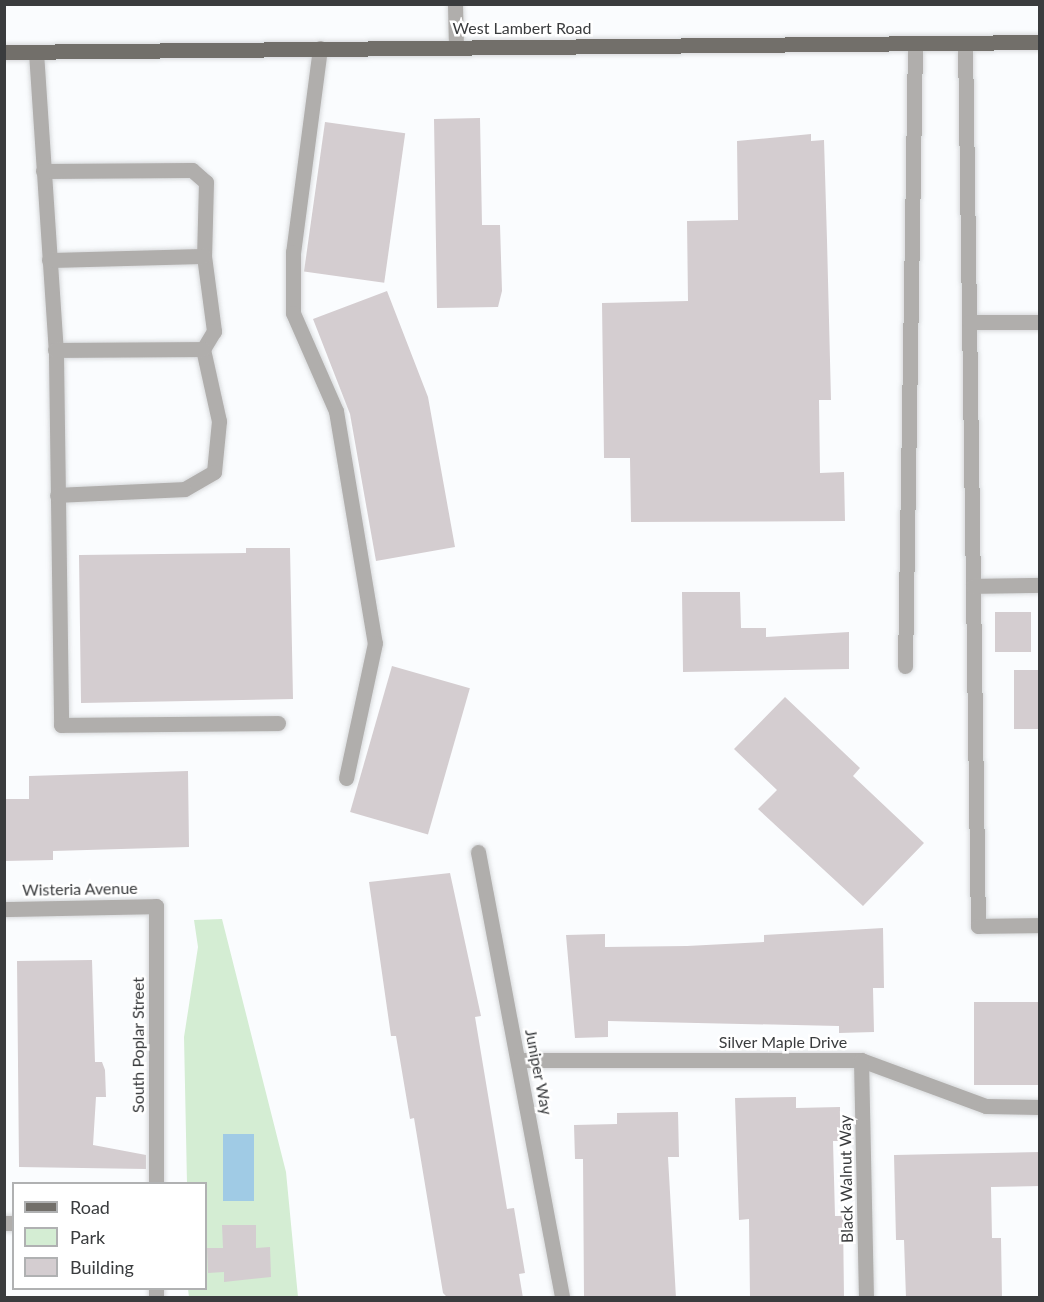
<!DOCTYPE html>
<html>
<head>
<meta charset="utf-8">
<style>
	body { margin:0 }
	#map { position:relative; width:1044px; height:1302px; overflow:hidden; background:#fafcfe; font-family:Lato,sans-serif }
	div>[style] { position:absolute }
	.green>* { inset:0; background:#d4edd3 }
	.water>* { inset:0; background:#a0cbe5; transform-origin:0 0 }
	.building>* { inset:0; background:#d4cdd0; transform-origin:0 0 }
	.roads { filter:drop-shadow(0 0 2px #d7d9db) drop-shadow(0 0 2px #d7d9db) }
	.minor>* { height:15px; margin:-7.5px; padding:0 7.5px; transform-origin:7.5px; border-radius:7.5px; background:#b0aeac }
	.major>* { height:15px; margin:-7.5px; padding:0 7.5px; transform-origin:7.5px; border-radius:7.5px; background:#726f6a }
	span { translate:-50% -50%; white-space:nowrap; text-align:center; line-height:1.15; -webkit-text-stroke:5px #fff; paint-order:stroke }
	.street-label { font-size:16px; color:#3a3c3e }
	.frame { position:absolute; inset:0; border:6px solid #3a3c3e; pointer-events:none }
	.legend { position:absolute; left:12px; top:1182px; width:195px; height:108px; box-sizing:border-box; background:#fff; border:2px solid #b0b1b2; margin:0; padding:8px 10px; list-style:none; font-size:18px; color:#3a3c3e }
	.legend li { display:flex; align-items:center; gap:12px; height:30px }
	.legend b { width:30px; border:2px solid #b0b1b2 }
</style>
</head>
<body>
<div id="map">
	<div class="green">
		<div style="clip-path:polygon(222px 919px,286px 1172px,298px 1297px,189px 1297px,188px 1289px,206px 1288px,206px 1184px,187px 1184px,184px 1037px,198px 947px,194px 920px)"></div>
	</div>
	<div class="water">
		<div style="left:223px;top:1134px;width:31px;height:67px"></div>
	</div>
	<div class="building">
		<div style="clip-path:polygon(480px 118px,482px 225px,500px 225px,502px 291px,498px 307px,437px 308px,434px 119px)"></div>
		<div style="left:325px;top:122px;width:81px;height:151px;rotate:8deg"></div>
		<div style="clip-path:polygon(811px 134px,811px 141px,824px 140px,827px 240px,831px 400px,819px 400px,820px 473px,844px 472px,845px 521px,631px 522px,630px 458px,604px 458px,602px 303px,688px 301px,687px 221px,738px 220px,737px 141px)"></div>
		<div style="clip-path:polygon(387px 291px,428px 397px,455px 547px,376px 561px,350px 414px,313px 319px)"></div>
		<div style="clip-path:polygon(246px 548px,290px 548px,293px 699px,81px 703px,79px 555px,246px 553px)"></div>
		<div style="clip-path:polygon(682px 592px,740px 592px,741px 628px,766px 628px,766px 637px,849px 632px,849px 669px,683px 672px)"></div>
		<div style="left:1031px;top:612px;width:40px;height:36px;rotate:90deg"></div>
		<div style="left:392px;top:666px;width:81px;height:152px;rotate:16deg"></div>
		<div style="left:1014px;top:670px;width:26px;height:59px"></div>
		<div style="clip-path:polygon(785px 697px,860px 768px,853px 776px,924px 843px,863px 906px,758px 809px,777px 790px,734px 749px)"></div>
		<div style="clip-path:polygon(188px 771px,189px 847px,53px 851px,53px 860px,4px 861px,4px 799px,29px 799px,29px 776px)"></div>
		<div style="clip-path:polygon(450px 873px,481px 1016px,475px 1017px,507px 1209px,514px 1208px,525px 1273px,519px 1274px,523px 1298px,448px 1298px,443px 1293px,414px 1118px,410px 1119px,396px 1036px,391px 1036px,369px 882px)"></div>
		<div style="clip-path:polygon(883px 928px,884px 988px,873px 988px,874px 1032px,839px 1033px,839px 1026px,608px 1021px,608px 1037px,575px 1038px,566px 935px,605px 934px,605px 947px,687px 946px,764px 942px,764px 935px)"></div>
		<div style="clip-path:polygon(92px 960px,95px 1062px,102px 1062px,105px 1070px,106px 1097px,96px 1097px,93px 1145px,146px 1155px,146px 1169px,19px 1167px,17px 961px)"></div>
		<div style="left:1040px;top:1002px;width:83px;height:66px;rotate:90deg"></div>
		<div style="clip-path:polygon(796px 1097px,796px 1108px,840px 1107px,840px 1141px,833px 1141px,835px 1216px,843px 1216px,844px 1298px,750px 1298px,749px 1219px,739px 1220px,735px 1098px)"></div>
		<div style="clip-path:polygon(678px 1112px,679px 1157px,668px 1157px,676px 1298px,584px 1298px,583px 1159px,575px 1159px,574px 1125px,617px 1124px,617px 1113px)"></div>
		<div style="clip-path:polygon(1040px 1152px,1040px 1186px,991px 1187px,992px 1238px,1001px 1238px,1002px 1298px,906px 1298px,904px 1240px,896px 1240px,894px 1155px)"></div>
		<div style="clip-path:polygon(222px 1225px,256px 1225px,256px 1248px,270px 1247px,271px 1277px,224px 1282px,224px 1272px,208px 1273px,207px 1248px,223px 1248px)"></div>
	</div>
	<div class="roads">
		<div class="minor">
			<div style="left:455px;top:4px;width:43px;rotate:88.7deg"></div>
			<div style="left:965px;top:43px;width:883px;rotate:89.16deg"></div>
			<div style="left:978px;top:926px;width:62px;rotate:-0.9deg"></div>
			<div style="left:320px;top:48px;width:206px;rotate:97.5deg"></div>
			<div style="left:293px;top:252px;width:61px;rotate:90deg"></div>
			<div style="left:293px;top:313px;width:107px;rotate:66.3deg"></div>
			<div style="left:336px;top:411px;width:235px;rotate:80.5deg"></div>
			<div style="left:375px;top:643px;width:138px;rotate:102.1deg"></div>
			<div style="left:36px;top:52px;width:305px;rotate:86.2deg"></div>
			<div style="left:56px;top:356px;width:369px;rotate:89.2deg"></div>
			<div style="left:61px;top:725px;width:217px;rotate:-0.5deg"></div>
			<div style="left:43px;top:171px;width:149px;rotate:-0.4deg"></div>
			<div style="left:192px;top:170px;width:18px;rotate:41deg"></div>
			<div style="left:206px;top:182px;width:74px;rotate:91.5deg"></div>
			<div style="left:204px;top:256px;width:76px;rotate:82.4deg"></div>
			<div style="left:214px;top:331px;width:21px;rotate:121deg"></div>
			<div style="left:203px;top:349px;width:74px;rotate:77.5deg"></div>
			<div style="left:219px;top:421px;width:51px;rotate:95.6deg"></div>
			<div style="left:214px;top:472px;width:34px;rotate:150deg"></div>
			<div style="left:184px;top:489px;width:127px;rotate:177.3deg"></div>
			<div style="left:49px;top:260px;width:155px;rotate:-1.5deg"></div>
			<div style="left:969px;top:322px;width:71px"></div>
			<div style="left:55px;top:350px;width:148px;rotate:-0.4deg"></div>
			<div style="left:973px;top:586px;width:67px;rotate:-0.9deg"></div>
			<div style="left:905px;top:666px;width:623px;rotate:-89.08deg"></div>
			<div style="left:478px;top:852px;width:454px;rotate:79.3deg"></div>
			<div style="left:4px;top:909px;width:152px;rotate:-1.1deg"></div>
			<div style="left:156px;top:906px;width:278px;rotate:90deg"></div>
			<div style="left:518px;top:1060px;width:343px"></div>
			<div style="left:861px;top:1060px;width:133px;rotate:20.2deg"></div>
			<div style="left:986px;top:1106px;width:54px;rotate:1.1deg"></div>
			<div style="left:861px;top:1060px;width:238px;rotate:88.8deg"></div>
			<div style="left:4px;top:1223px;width:10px"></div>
			<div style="left:156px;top:1288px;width:10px;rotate:90deg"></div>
		</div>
		<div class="major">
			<div style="left:4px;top:52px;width:1036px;rotate:-0.55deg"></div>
		</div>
	</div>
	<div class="street-label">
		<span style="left:522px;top:28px">West Lambert Road</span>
		<span style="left:80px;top:889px;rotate:-1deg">Wisteria Avenue</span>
		<span style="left:783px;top:1042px">Silver Maple Drive</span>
		<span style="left:138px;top:1045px;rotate:-90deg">South Poplar Street</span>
		<span style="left:539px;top:1072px;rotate:79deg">Juniper Way</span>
		<span style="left:846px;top:1179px;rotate:-91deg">Black Walnut Way</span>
	</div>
	<div class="frame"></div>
	<ul class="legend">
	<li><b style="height:8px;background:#726f6a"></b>Road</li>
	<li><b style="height:16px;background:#d4edd3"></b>Park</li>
	<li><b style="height:16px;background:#d4cdd0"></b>Building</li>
	</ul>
</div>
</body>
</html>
